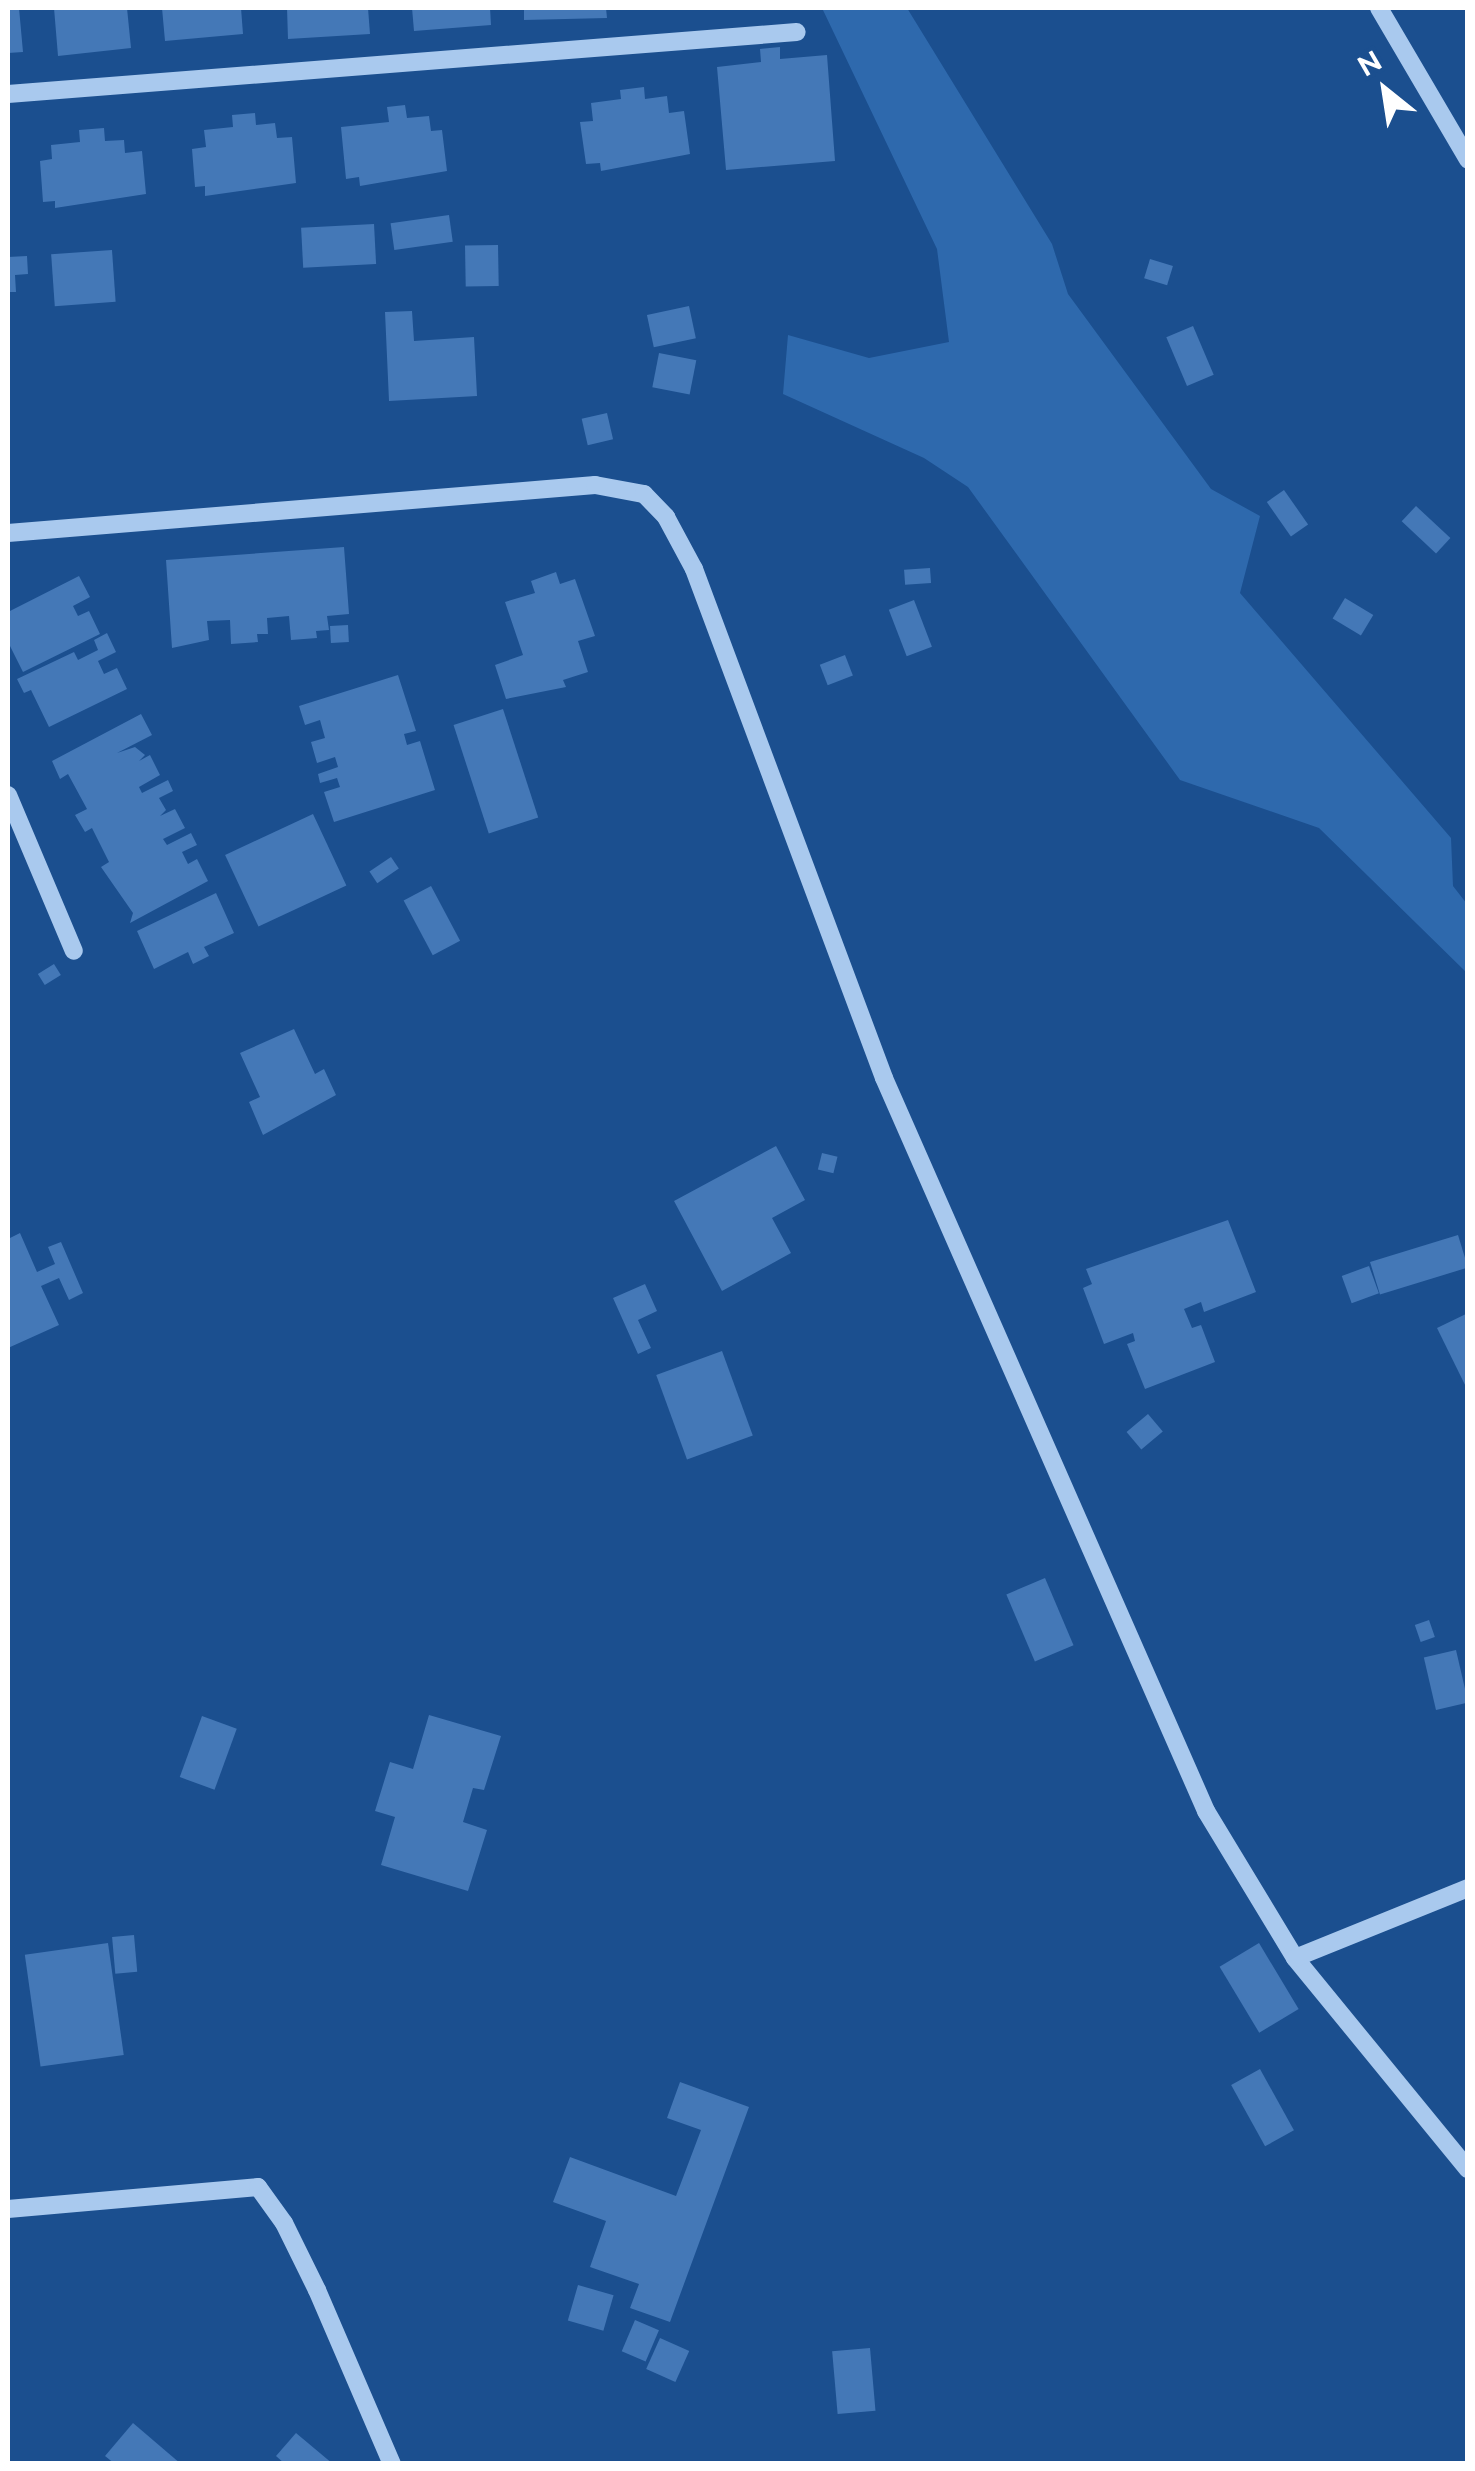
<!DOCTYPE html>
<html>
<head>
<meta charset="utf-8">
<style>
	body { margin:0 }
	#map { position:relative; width:1475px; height:2471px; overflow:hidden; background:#1b4f8f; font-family:Raleway,sans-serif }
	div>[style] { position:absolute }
	.green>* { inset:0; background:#2e69ad }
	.building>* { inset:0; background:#4478b7; transform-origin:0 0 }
	.minor>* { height:18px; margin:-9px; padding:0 9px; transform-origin:9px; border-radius:9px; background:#a9c9ee }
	span { translate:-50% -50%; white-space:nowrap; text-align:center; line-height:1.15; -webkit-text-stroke:8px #1b4f8f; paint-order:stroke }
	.frame { position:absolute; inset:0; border:10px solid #fff; pointer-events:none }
	.north { position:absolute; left:1335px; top:40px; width:100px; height:100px; -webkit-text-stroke:8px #1b4f8f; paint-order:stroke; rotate:330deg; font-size:28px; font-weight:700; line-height:40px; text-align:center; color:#fff }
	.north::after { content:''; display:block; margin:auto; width:35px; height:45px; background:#fff; clip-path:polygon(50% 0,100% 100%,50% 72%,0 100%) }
</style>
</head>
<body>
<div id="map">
	<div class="green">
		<div style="clip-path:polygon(822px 8px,907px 8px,1052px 244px,1068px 294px,1211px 489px,1260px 516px,1240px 593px,1451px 838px,1453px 886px,1467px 904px,1467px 973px,1319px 828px,1180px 780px,968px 487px,924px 458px,783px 394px,788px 335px,869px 358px,949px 342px,937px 249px)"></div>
	</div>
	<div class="building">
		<div style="clip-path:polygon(8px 8px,19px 8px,23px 52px,8px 53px)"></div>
		<div style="clip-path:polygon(54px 8px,127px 8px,131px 48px,58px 56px)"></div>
		<div style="clip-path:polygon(162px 8px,241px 8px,243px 34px,165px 41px)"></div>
		<div style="clip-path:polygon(287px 8px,368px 8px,370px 34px,288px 39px)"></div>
		<div style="clip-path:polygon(412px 8px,490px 8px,491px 25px,414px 31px)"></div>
		<div style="clip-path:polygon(524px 8px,606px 8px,607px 18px,524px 20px)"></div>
		<div style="clip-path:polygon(780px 47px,780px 59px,827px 55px,835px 161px,726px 170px,717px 67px,761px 62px,760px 49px)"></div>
		<div style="clip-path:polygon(644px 87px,645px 99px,667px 96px,669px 113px,684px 111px,690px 154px,601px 171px,600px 163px,586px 164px,580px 122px,593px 121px,591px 103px,621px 99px,620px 90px)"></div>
		<div style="clip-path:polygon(405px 105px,407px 118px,429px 116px,431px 131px,442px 130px,447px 171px,360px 186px,359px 177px,346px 179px,341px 127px,389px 122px,387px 107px)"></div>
		<div style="clip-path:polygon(255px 113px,256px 125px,275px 123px,277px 138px,292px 137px,296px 183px,205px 196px,205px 186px,195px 187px,192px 149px,206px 147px,204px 130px,233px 127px,232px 115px)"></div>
		<div style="clip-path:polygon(104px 128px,105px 141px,124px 140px,125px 153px,142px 151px,146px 194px,55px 208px,55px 201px,43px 202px,40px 161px,52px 159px,51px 145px,80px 142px,79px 130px)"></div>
		<div style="left:449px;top:215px;width:27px;height:59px;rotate:82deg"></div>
		<div style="left:374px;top:224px;width:40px;height:73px;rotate:87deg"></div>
		<div style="left:498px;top:245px;width:41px;height:33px;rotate:89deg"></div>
		<div style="left:112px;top:250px;width:52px;height:61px;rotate:86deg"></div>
		<div style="clip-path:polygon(27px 256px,28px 274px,15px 275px,16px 292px,8px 292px,8px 257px)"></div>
		<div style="left:1150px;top:259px;width:24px;height:20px;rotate:17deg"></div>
		<div style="left:689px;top:306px;width:33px;height:43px;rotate:78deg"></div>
		<div style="clip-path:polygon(412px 311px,414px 341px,474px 337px,477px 396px,389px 401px,385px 312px)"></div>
		<div style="left:1193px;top:326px;width:53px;height:29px;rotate:67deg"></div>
		<div style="left:659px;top:353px;width:38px;height:35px;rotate:11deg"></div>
		<div style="left:607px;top:413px;width:27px;height:26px;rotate:77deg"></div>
		<div style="left:1284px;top:490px;width:42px;height:21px;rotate:55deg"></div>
		<div style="left:1416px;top:506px;width:47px;height:21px;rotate:43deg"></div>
		<div style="clip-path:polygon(344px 547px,349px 614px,327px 616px,329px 630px,316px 631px,317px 638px,291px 640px,289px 616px,267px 618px,268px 634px,257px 634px,258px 642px,231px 644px,230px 620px,207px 621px,209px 640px,172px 648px,166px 560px)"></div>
		<div style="left:930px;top:568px;width:15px;height:26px;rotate:86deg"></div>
		<div style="clip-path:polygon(556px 572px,560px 584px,575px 579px,595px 636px,578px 641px,588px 672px,563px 680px,566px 687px,506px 699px,495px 665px,523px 655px,505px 602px,535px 593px,531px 581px)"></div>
		<div style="clip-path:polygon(79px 576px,90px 597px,73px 606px,78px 616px,89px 611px,100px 634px,23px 672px,8px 642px,8px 612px)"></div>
		<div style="left:1345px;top:598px;width:33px;height:24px;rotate:31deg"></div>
		<div style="left:914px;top:600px;width:50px;height:27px;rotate:69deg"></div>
		<div style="left:348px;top:625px;width:17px;height:18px;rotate:87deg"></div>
		<div style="clip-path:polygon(107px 633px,116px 652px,98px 661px,104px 674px,117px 668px,127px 689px,49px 727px,31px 690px,24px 693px,17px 679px,74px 652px,78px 660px,98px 650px,94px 640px)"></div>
		<div style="left:845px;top:655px;width:22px;height:27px;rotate:69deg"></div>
		<div style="clip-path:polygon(398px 675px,416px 731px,404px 734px,407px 745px,420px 741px,435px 790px,334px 822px,324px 792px,340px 787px,337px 778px,320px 783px,318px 774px,338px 767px,335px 757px,317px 763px,311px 742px,325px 738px,320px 720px,305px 725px,299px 706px)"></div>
		<div style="left:503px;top:709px;width:114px;height:52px;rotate:72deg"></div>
		<div style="clip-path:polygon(141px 714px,152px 735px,117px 753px,135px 747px,145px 755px,139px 761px,150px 755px,160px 775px,139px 787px,142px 793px,168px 780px,173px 791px,159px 798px,166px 810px,160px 816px,175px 809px,185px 828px,163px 839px,167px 845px,191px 833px,197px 845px,182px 852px,188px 864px,197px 859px,208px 881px,130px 923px,133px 913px,101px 867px,109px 862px,92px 828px,85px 832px,75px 815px,87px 809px,68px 774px,60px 779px,52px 761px)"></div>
		<div style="left:313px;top:814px;width:79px;height:97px;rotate:65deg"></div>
		<div style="left:391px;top:857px;width:14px;height:26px;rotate:56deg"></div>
		<div style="left:431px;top:886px;width:62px;height:31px;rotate:62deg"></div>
		<div style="clip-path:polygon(216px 893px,234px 933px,204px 947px,209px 956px,193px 964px,188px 952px,154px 969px,137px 931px)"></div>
		<div style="left:54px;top:964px;width:13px;height:19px;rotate:58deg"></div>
		<div style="clip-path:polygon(294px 1029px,315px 1074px,324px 1069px,336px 1095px,263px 1135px,249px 1102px,260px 1097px,240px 1053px)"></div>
		<div style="clip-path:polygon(776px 1146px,805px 1200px,772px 1218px,791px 1253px,722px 1291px,674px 1201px)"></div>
		<div style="left:822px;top:1153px;width:16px;height:17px;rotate:14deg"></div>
		<div style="clip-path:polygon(1228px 1220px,1256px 1292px,1204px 1312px,1201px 1302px,1184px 1309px,1192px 1328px,1201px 1325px,1215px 1362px,1145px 1389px,1127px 1344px,1135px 1341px,1133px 1333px,1104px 1344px,1083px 1288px,1092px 1284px,1086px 1269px)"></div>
		<div style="clip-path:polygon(20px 1233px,37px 1272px,55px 1264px,48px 1247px,61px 1242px,83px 1293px,69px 1300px,59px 1278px,41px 1286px,59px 1325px,8px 1348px,8px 1239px)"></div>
		<div style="left:1458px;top:1235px;width:34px;height:92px;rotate:73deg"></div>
		<div style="left:1369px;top:1266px;width:29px;height:29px;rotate:70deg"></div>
		<div style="clip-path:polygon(645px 1284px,657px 1311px,638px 1320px,651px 1348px,638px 1354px,613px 1298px)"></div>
		<div style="clip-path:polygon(1468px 1313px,1468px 1391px,1437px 1328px)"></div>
		<div style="left:722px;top:1351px;width:90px;height:70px;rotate:70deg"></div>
		<div style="left:1148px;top:1414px;width:23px;height:28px;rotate:50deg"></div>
		<div style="left:1045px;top:1578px;width:73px;height:42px;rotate:67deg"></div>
		<div style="left:1429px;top:1620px;width:18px;height:15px;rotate:71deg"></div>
		<div style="left:1456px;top:1650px;width:54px;height:33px;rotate:77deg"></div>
		<div style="clip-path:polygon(429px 1715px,501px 1736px,484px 1790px,473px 1788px,463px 1822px,487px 1830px,468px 1891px,381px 1865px,395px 1817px,375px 1811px,390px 1762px,413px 1769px)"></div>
		<div style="left:202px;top:1716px;width:37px;height:65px;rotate:20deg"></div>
		<div style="left:134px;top:1935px;width:37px;height:22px;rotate:85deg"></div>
		<div style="left:108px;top:1943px;width:113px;height:84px;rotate:82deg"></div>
		<div style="left:1259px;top:1943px;width:77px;height:46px;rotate:59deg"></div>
		<div style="left:1260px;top:2069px;width:70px;height:33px;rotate:61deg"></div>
		<div style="clip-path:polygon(680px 2082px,749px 2107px,670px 2322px,630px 2308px,639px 2284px,590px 2267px,606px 2221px,553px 2202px,570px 2157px,676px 2196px,701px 2130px,667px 2118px)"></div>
		<div style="left:578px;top:2285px;width:37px;height:37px;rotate:16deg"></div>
		<div style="left:635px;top:2320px;width:26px;height:34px;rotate:23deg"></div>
		<div style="left:660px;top:2338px;width:32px;height:34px;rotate:24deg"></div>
		<div style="left:870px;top:2348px;width:63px;height:38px;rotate:85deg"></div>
		<div style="clip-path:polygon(133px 2423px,181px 2464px,115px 2464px,105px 2456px)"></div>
		<div style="clip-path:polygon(296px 2433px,333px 2464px,285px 2464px,276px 2456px)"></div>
	</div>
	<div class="minor">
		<div style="left:1379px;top:8px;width:176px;rotate:59.6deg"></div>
		<div style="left:8px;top:94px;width:791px;rotate:-4.49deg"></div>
		<div style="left:8px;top:533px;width:589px;rotate:-4.67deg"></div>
		<div style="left:595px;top:485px;width:50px;rotate:10.4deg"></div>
		<div style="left:644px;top:494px;width:32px;rotate:46deg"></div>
		<div style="left:666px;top:517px;width:59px;rotate:61.7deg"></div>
		<div style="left:694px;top:569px;width:543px;rotate:69.53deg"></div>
		<div style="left:884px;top:1078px;width:801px;rotate:66.28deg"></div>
		<div style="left:1206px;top:1811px;width:172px;rotate:58.8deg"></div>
		<div style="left:1295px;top:1958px;width:273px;rotate:50.7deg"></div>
		<div style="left:8px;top:795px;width:169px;rotate:67.1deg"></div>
		<div style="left:1295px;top:1958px;width:187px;rotate:-22deg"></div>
		<div style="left:8px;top:2209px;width:251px;rotate:-5deg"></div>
		<div style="left:258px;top:2187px;width:44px;rotate:54.2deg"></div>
		<div style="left:284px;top:2223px;width:75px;rotate:63.8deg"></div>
		<div style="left:317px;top:2290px;width:189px;rotate:66.7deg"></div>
	</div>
	<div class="frame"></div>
	<div class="north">N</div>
</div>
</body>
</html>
